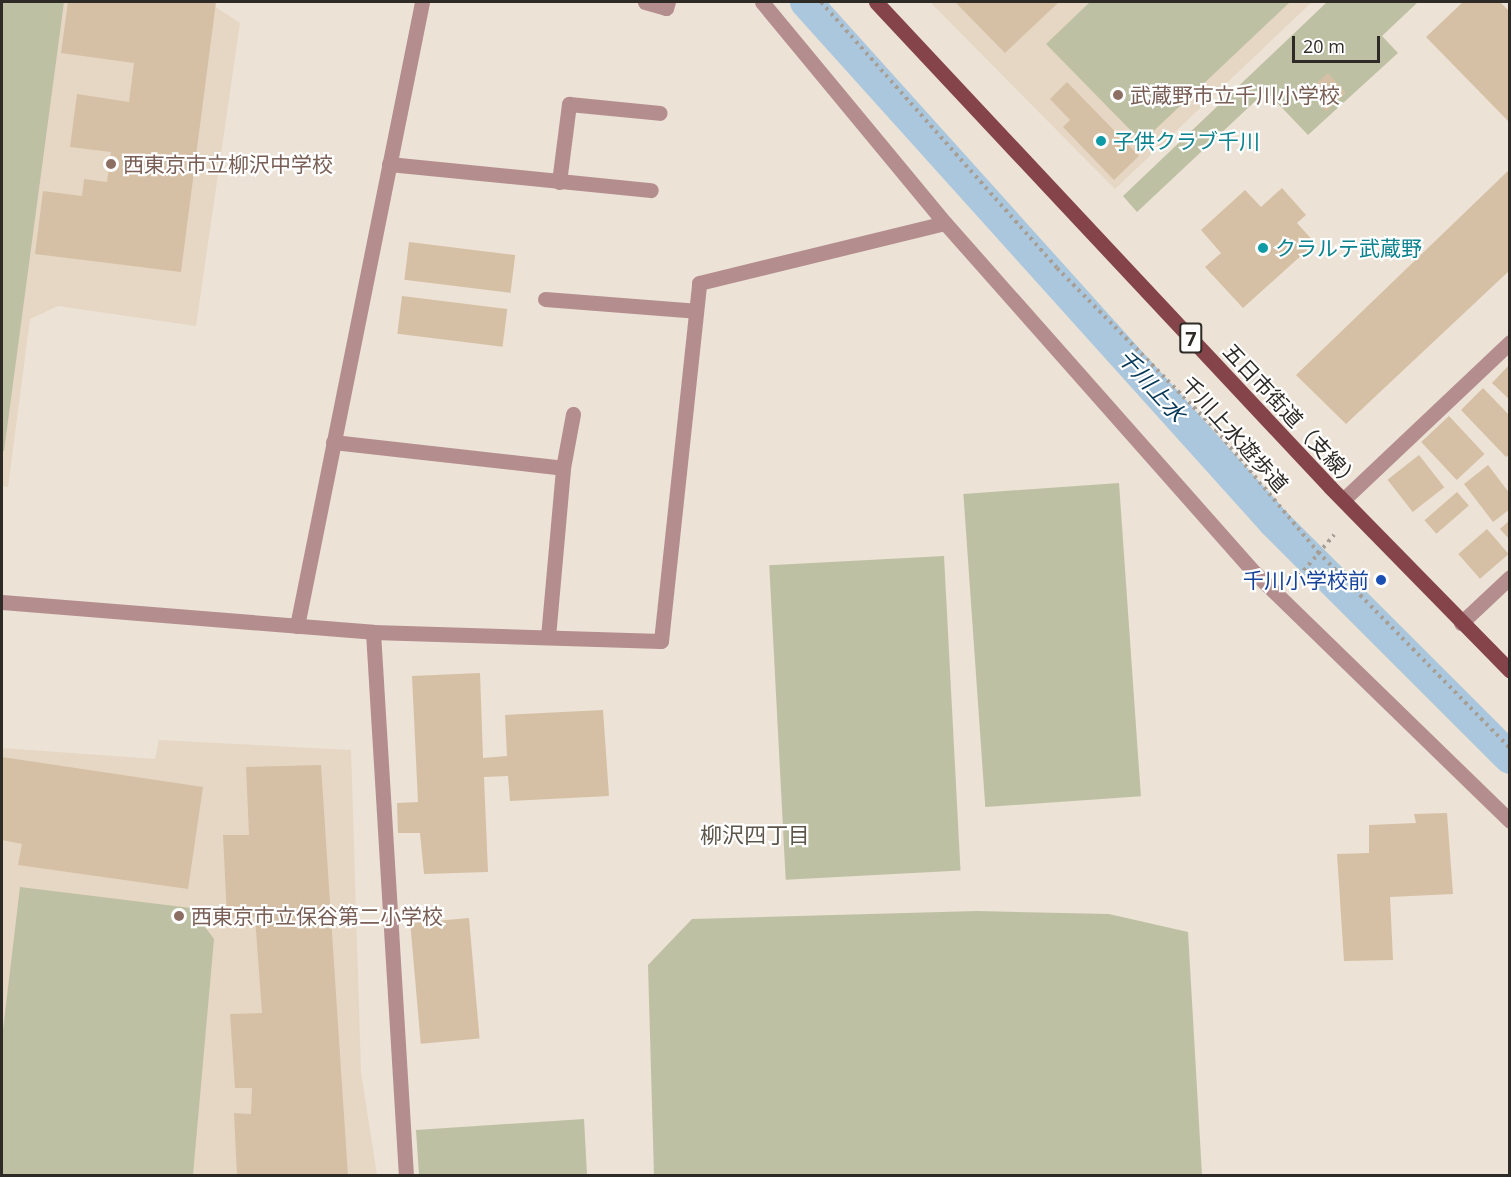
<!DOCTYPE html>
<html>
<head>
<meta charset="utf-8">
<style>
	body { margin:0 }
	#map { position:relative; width:1511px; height:1177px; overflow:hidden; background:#ece2d5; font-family:"Open Sans","Noto Sans JP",sans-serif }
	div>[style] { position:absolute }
	.built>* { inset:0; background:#e6d7c4 }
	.green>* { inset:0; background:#bec0a3; transform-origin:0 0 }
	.canal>* { height:32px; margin:-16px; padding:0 16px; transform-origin:16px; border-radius:16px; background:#abc7dd }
	.building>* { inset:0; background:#d5c0a5; transform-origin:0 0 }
	.path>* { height:4px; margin-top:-2px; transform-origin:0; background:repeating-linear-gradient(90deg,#a79f95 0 3px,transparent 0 7.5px) }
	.lane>* { height:15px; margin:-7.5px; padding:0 7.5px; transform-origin:7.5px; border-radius:7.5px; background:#b48d8f }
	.street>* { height:15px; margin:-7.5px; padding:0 7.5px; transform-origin:7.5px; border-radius:7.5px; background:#b48d8f }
	.primary>* { height:15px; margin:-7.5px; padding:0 7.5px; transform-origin:7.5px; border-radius:7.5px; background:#85444a }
	.dots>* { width:16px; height:16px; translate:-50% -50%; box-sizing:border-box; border:3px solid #fff; border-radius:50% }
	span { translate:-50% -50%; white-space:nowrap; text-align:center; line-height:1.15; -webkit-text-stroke:4.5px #fff; paint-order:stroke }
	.shield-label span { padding:2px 4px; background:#fff; border:2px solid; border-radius:4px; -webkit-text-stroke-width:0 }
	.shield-label { font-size:20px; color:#2e2a25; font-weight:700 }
	.education-label { font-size:21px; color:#785e54 }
	.left { translate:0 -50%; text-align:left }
	.culture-label { font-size:21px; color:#0d838f }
	.street-label { font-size:21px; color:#2e2a25 }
	.transit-label { font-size:21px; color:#164399 }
	.right { translate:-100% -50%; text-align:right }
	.water-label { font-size:22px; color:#053756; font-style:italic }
	.neighbourhood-label { font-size:22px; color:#5e564b }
	.frame { position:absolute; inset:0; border:3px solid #2e2a25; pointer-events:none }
	.scale { position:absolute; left:1292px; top:36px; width:88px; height:27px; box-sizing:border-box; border:3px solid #2e2a25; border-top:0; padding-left:8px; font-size:18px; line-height:21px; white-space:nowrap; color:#2e2a25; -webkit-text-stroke:4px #fff; paint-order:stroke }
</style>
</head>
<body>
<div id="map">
	<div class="built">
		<div style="clip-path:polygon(2px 2px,208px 2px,240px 23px,196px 326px,58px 306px,30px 319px,8px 487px,2px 486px)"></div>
		<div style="clip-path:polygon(930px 2px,1312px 2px,1115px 189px)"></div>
		<div style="clip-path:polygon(159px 740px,351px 750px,361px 1072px,377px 1175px,2px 1175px,2px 748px,155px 759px)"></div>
	</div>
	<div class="green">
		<div style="clip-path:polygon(2px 2px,64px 2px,4px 451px,2px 451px)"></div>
		<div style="clip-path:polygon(1090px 2px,1290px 2px,1142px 142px,1046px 44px)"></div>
		<div style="clip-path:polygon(1327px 2px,1418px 2px,1382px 36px,1398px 53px,1308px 135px,1266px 91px,1137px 212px,1123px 196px)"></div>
		<div style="left:1119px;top:483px;width:314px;height:156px;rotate:86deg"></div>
		<div style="left:944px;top:556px;width:315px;height:175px;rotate:87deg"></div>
		<div style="clip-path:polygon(20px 887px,191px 908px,214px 939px,193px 1175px,2px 1175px,2px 1038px)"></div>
		<div style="clip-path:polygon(977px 911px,1109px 914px,1188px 932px,1202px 1175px,654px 1175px,648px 965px,692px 919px)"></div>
		<div style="clip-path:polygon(584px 1119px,587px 1175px,419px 1175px,416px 1130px)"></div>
	</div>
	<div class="canal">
		<div style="left:806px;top:2px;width:701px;rotate:48.01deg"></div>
		<div style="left:1275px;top:523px;width:332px;rotate:45deg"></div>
	</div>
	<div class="building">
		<div style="clip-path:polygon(68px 2px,216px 2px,181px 272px,35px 254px,43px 191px,82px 196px,84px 179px,107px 182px,111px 152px,70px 147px,77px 94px,129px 102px,134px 63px,61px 53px)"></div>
		<div style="clip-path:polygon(955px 2px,1059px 2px,1005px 53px)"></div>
		<div style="clip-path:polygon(1463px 2px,1500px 2px,1510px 12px,1510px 123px,1426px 37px)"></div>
		<div style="left:1328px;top:73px;width:27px;height:27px;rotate:48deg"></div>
		<div style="clip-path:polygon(1067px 82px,1139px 156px,1114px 180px,1063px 127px,1070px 120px,1050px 99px)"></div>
		<div style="clip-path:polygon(1510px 169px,1510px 270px,1346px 424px,1296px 375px)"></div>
		<div style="clip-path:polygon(1282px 188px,1306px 215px,1297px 223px,1315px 243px,1243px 308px,1205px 267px,1221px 253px,1201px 230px,1245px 190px,1261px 207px)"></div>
		<div style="left:409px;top:242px;width:107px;height:38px;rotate:7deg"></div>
		<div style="left:402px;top:296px;width:106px;height:38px;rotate:7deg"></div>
		<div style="clip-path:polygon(1510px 364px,1510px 400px,1492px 383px)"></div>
		<div style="clip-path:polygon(1483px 388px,1510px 416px,1510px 454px,1506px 457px,1461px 410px)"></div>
		<div style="left:1449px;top:416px;width:52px;height:38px;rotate:47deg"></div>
		<div style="left:1419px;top:455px;width:41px;height:40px;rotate:52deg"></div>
		<div style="clip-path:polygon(1488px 465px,1510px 494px,1510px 509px,1493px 522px,1464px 484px)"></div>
		<div style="left:1457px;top:492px;width:18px;height:43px;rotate:49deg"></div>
		<div style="clip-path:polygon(1510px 520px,1510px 540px,1500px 529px)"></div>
		<div style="left:1487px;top:529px;width:33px;height:38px;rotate:49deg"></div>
		<div style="clip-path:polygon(480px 673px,483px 758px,507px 756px,505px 715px,603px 710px,609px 796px,510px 801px,508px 776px,484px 777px,488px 872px,424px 874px,420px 833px,398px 833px,397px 803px,418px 802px,412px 676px)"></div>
		<div style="clip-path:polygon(2px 757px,203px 787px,188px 889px,18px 865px,22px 844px,2px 840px)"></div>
		<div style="clip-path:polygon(321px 765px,348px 1176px,237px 1176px,234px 1113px,251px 1114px,252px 1088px,235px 1088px,230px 1014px,262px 1013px,255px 917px,227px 918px,223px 835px,249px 835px,246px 767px)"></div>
		<div style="clip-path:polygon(1447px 813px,1453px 894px,1390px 897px,1393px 960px,1344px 961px,1337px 854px,1369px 853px,1369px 825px,1416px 823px,1414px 814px)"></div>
		<div style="left:469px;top:918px;width:121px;height:59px;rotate:85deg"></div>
	</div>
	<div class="path">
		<div style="left:821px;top:2px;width:356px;rotate:48.4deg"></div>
		<div style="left:1057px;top:268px;width:227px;rotate:45.5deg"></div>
		<div style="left:1216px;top:430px;width:159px;rotate:50.1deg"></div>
		<div style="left:1318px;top:552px;width:274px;rotate:45.6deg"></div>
		<div style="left:1294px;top:582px;width:62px;rotate:-49.6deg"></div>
	</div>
	<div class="lane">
		<div style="left:645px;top:2px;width:22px;rotate:16deg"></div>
		<div style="left:666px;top:8px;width:6px;rotate:-72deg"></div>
		<div style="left:389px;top:164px;width:263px;rotate:5.7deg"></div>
		<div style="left:559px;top:182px;width:79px;rotate:-82.7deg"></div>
		<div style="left:569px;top:104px;width:91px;rotate:5.6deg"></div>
		<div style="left:545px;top:299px;width:151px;rotate:4.5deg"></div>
		<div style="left:333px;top:442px;width:231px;rotate:6.4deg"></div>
		<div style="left:1461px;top:623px;width:67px;rotate:-43.2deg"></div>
		<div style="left:548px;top:637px;width:170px;rotate:-84.9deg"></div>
		<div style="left:563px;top:468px;width:55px;rotate:-79.5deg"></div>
	</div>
	<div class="street">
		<div style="left:762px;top:2px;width:287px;rotate:50.4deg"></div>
		<div style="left:945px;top:223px;width:468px;rotate:48.5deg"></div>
		<div style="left:1255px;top:573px;width:356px;rotate:44.2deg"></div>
		<div style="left:1343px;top:500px;width:230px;rotate:-43.4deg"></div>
		<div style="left:2px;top:602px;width:372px;rotate:4.6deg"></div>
		<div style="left:373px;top:632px;width:288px;rotate:1.8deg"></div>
		<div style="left:661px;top:641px;width:360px;rotate:-83.9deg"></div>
		<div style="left:699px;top:283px;width:253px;rotate:-13.7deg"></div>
		<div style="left:297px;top:626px;width:636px;rotate:-78.67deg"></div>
		<div style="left:373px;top:632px;width:545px;rotate:86.53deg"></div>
	</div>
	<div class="primary">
		<div style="left:876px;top:2px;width:664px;rotate:46.89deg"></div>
		<div style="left:1330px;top:487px;width:257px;rotate:45.6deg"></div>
	</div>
	<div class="dots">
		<div style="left:1118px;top:95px;background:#8d6e63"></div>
		<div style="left:1101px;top:141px;background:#0f9aa8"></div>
		<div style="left:111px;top:164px;background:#8d6e63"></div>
		<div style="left:1263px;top:248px;background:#0f9aa8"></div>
		<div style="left:1381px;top:580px;background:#1a4fb4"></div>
		<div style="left:179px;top:916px;background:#8d6e63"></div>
	</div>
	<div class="shield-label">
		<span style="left:1191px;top:338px">7</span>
	</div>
	<div class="education-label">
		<span class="left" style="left:1130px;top:95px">武蔵野市立千川小学校</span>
		<span class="left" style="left:123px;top:164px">西東京市立柳沢中学校</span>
		<span class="left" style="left:191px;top:916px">西東京市立保谷第二小学校</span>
	</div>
	<div class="culture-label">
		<span class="left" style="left:1113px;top:141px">子供クラブ千川</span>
		<span class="left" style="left:1275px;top:248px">クラルテ武蔵野</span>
	</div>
	<div class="street-label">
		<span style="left:1292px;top:416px;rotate:47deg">五日市街道（支線）</span>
		<span style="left:1235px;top:434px;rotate:48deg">千川上水遊歩道</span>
	</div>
	<div class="transit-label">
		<span class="right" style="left:1369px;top:580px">千川小学校前</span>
	</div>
	<div class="water-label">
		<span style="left:1152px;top:385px;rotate:48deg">千川上水</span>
	</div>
	<div class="neighbourhood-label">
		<span style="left:755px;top:835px">柳沢四丁目</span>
	</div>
	<div class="frame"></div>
	<div class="scale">20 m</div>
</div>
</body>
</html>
